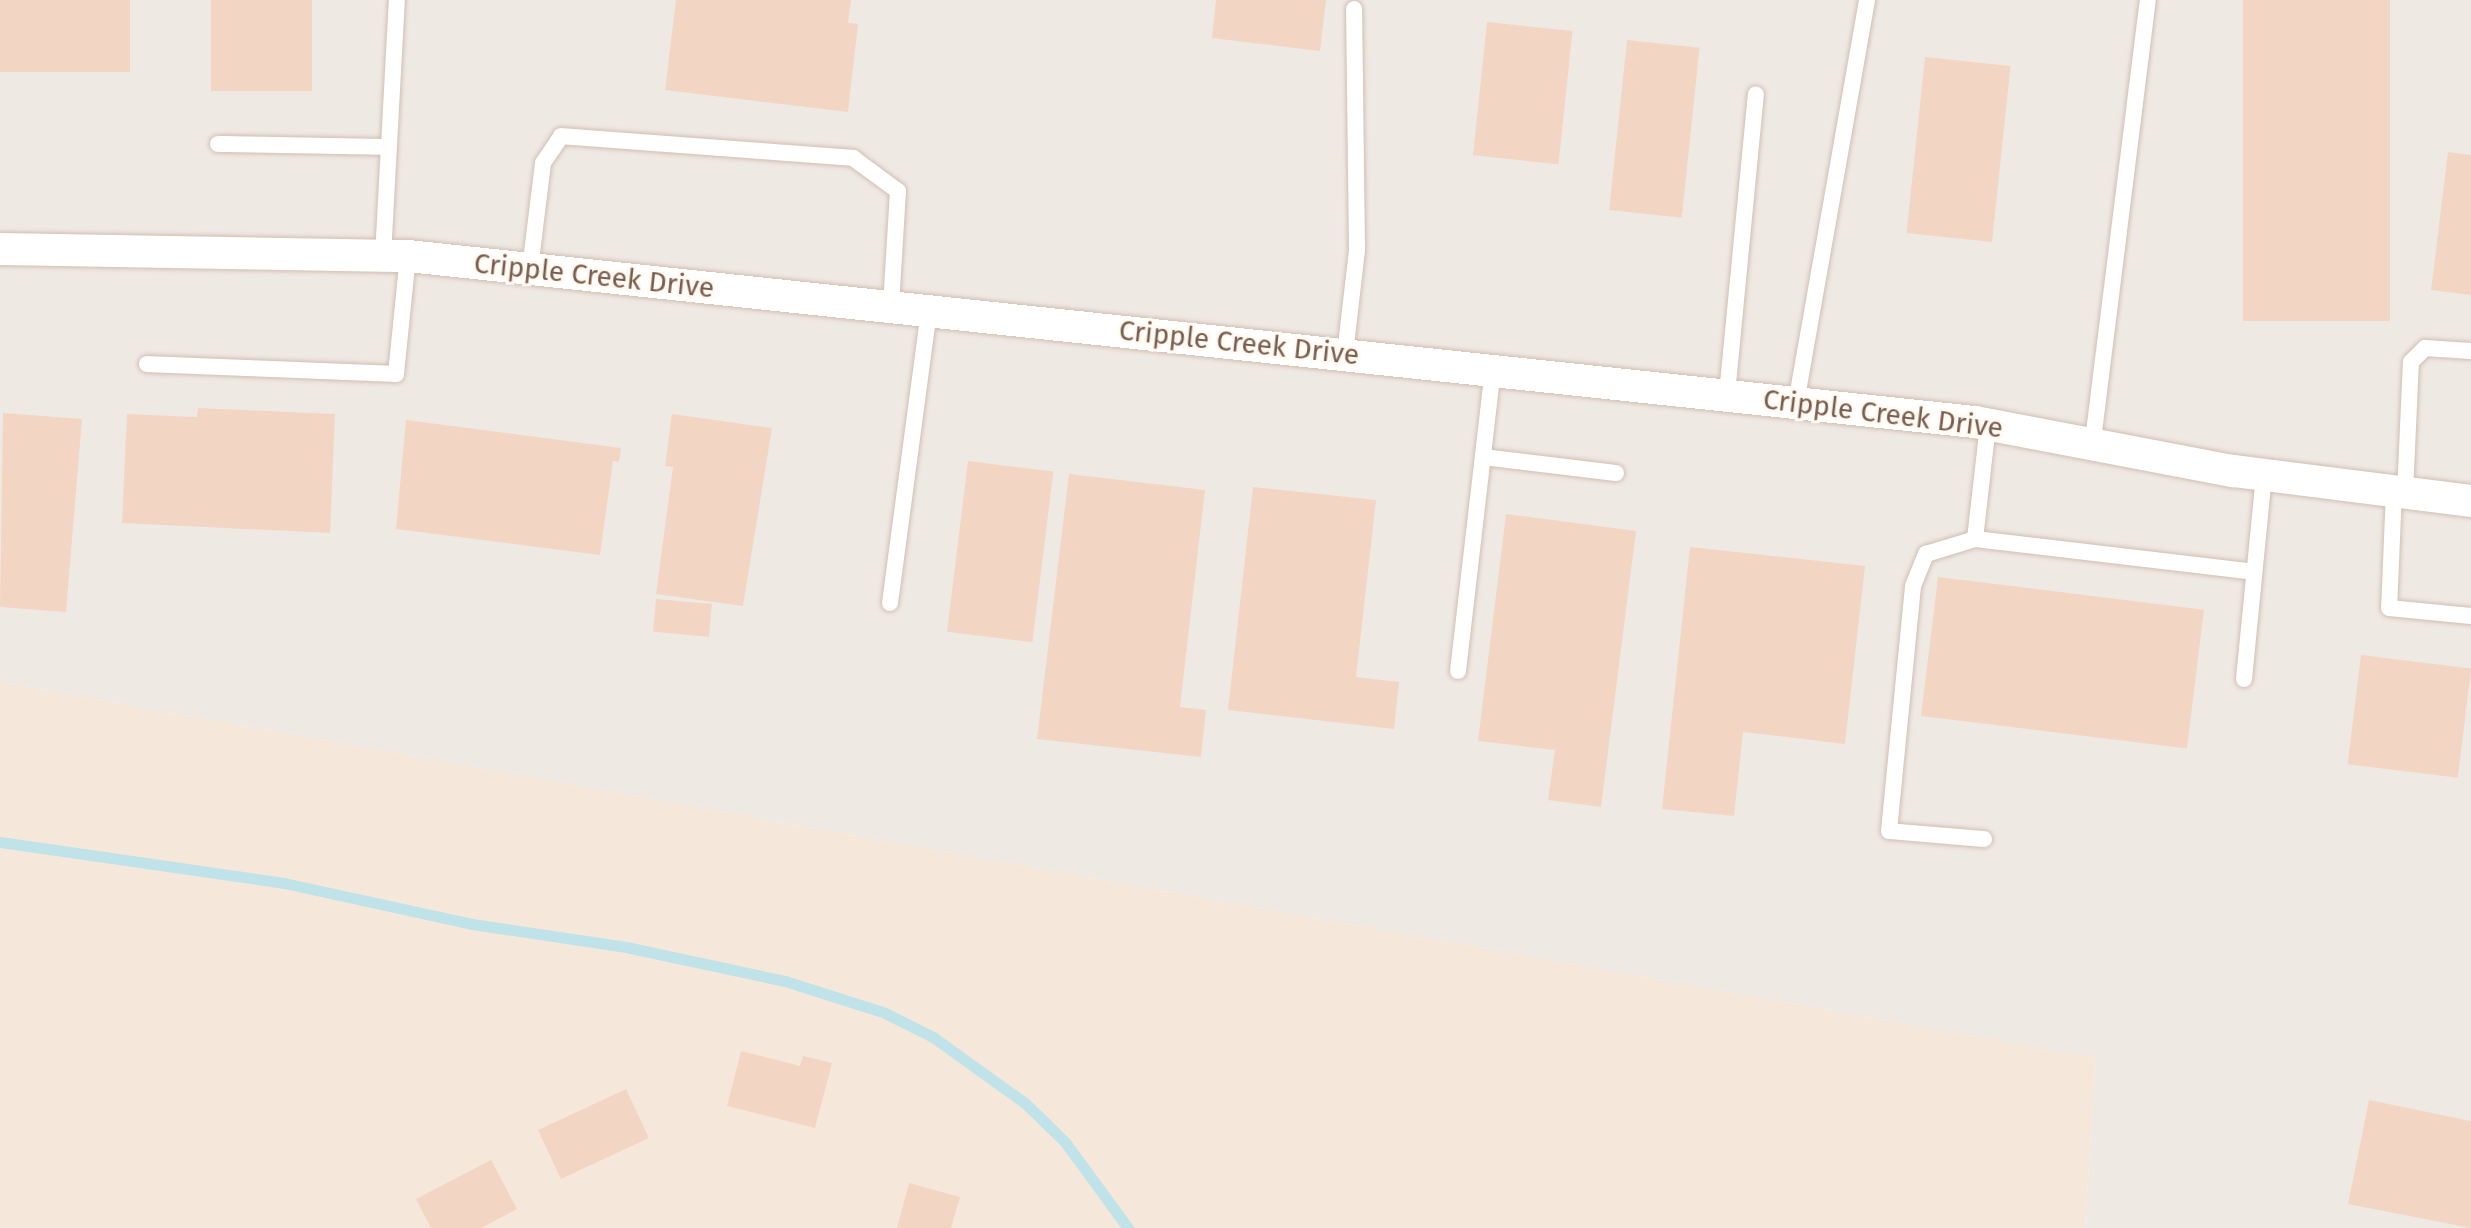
<!DOCTYPE html>
<html>
<head>
<meta charset="utf-8">
<style>
	body { margin:0 }
	#map { position:relative; width:2471px; height:1228px; overflow:hidden; background:#fdf6ec; font-family:"Fira Sans",sans-serif }
	div>[style] { position:absolute }
	.residential>* { inset:0; background:#f5e8da }
	.industrial>* { inset:0; background:#efe9e4 }
	.stream>* { height:11px; margin:-5.5px; padding:0 5.5px; transform-origin:5.5px; border-radius:5.5px; background:#bfe3e8 }
	.building>* { inset:0; background:#f3d5c3; transform-origin:0 0 }
	.roads { filter:drop-shadow(0 0 2px #d1beb0) drop-shadow(0 0 2px #d1beb0) }
	.lane>* { height:16px; margin:-8px; padding:0 8px; transform-origin:8px; border-radius:8px; background:#fff }
	.street>* { height:32px; margin:-16px; padding:0 16px; transform-origin:16px; border-radius:16px; background:#fff }
	span { translate:-50% -50%; white-space:nowrap; text-align:center; line-height:1.15; -webkit-text-stroke:6px #fffaf3; paint-order:stroke }
	.street-label { font-size:28px; color:#7a5c4d }
</style>
</head>
<body>
<div id="map">
	<div class="residential">
		<div style="clip-path:polygon(0 682px,2096px 1058px,2085px 1228px,0 1228px)"></div>
	</div>
	<div class="industrial">
		<div style="clip-path:polygon(0 0,2471px 0,2471px 1228px,2085px 1228px,2096px 1058px,0 682px)"></div>
	</div>
	<div class="stream">
		<div style="left:0;top:842px;width:287px;rotate:8.2deg"></div>
		<div style="left:284px;top:883px;width:192px;rotate:12.3deg"></div>
		<div style="left:472px;top:924px;width:156px;rotate:8.5deg"></div>
		<div style="left:626px;top:947px;width:163px;rotate:12.1deg"></div>
		<div style="left:785px;top:981px;width:103px;rotate:17.6deg"></div>
		<div style="left:883px;top:1012px;width:56px;rotate:26.6deg"></div>
		<div style="left:933px;top:1037px;width:113px;rotate:35.7deg"></div>
		<div style="left:1025px;top:1103px;width:56px;rotate:44.3deg"></div>
		<div style="left:1065px;top:1142px;width:107px;rotate:53.8deg"></div>
	</div>
	<div class="building">
		<div style="left:0;top:0;width:130px;height:72px"></div>
		<div style="left:211px;top:0;width:101px;height:91px"></div>
		<div style="clip-path:polygon(676px 0,851px 0,848px 23px,858px 24px,848px 112px,665px 90px)"></div>
		<div style="clip-path:polygon(1216px 0,1326px 0,1320px 51px,1212px 38px)"></div>
		<div style="left:2243px;top:0;width:147px;height:321px"></div>
		<div style="left:1487px;top:22px;width:86px;height:134px;rotate:6deg"></div>
		<div style="left:1627px;top:40px;width:73px;height:171px;rotate:6deg"></div>
		<div style="left:1925px;top:57px;width:86px;height:177px;rotate:6deg"></div>
		<div style="clip-path:polygon(2448px 152px,2471px 155px,2471px 295px,2431px 290px)"></div>
		<div style="clip-path:polygon(198px 408px,335px 414px,330px 533px,122px 523px,127px 414px,197px 417px)"></div>
		<div style="clip-path:polygon(3px 413px,82px 419px,66px 612px,0 607px)"></div>
		<div style="clip-path:polygon(672px 414px,772px 428px,743px 606px,656px 594px,673px 467px,665px 466px)"></div>
		<div style="clip-path:polygon(406px 420px,621px 448px,619px 462px,613px 461px,600px 555px,396px 529px)"></div>
		<div style="left:968px;top:461px;width:86px;height:172px;rotate:7deg"></div>
		<div style="clip-path:polygon(1069px 474px,1205px 490px,1180px 707px,1206px 710px,1201px 757px,1037px 739px)"></div>
		<div style="clip-path:polygon(1253px 487px,1376px 500px,1356px 677px,1399px 682px,1394px 729px,1228px 710px)"></div>
		<div style="clip-path:polygon(1506px 514px,1636px 531px,1601px 807px,1548px 800px,1555px 750px,1478px 741px)"></div>
		<div style="clip-path:polygon(1690px 547px,1865px 566px,1845px 744px,1743px 732px,1734px 816px,1662px 809px)"></div>
		<div style="left:1938px;top:577px;width:268px;height:140px;rotate:7deg"></div>
		<div style="left:656px;top:599px;width:56px;height:33px;rotate:5deg"></div>
		<div style="left:2361px;top:655px;width:111px;height:110px;rotate:7deg"></div>
		<div style="clip-path:polygon(741px 1051px,800px 1066px,803px 1056px,832px 1063px,815px 1128px,727px 1106px)"></div>
		<div style="left:626px;top:1089px;width:54px;height:97px;rotate:65deg"></div>
		<div style="clip-path:polygon(2369px 1100px,2471px 1121px,2471px 1228px,2348px 1204px)"></div>
		<div style="clip-path:polygon(491px 1160px,517px 1209px,481px 1228px,431px 1228px,416px 1199px)"></div>
		<div style="clip-path:polygon(909px 1183px,960px 1197px,951px 1228px,897px 1228px)"></div>
	</div>
	<div class="roads">
		<div class="lane">
			<div style="left:218px;top:144px;width:171px;rotate:1deg"></div>
			<div style="left:383px;top:256px;width:256px;rotate:-86.9deg"></div>
			<div style="left:530px;top:269px;width:107px;rotate:-83deg"></div>
			<div style="left:543px;top:163px;width:32px;rotate:-56deg"></div>
			<div style="left:561px;top:136px;width:293px;rotate:4.3deg"></div>
			<div style="left:853px;top:158px;width:56px;rotate:36.3deg"></div>
			<div style="left:898px;top:191px;width:116px;rotate:93.5deg"></div>
			<div style="left:1345px;top:354px;width:105px;rotate:-83.4deg"></div>
			<div style="left:1357px;top:250px;width:241px;rotate:-90.7deg"></div>
			<div style="left:147px;top:364px;width:249px;rotate:2.3deg"></div>
			<div style="left:396px;top:374px;width:119px;rotate:-84.2deg"></div>
			<div style="left:1727px;top:394px;width:301px;rotate:-84.5deg"></div>
			<div style="left:1796px;top:403px;width:409px;rotate:-80deg"></div>
			<div style="left:2092px;top:448px;width:451px;rotate:-82.9deg"></div>
			<div style="left:1483px;top:457px;width:134px;rotate:6.9deg"></div>
			<div style="left:2394px;top:491px;width:117px;rotate:92.4deg"></div>
			<div style="left:2389px;top:608px;width:82px;rotate:5.6deg"></div>
			<div style="left:2405px;top:493px;width:131px;rotate:-87.4deg"></div>
			<div style="left:2411px;top:362px;width:20px;rotate:-45deg"></div>
			<div style="left:2425px;top:348px;width:46px;rotate:3.7deg"></div>
			<div style="left:1975px;top:539px;width:281px;rotate:6.7deg"></div>
			<div style="left:890px;top:603px;width:295px;rotate:-82.4deg"></div>
			<div style="left:1458px;top:671px;width:304px;rotate:-83.4deg"></div>
			<div style="left:2244px;top:679px;width:205px;rotate:-84.4deg"></div>
			<div style="left:1984px;top:839px;width:95px;rotate:-175.2deg"></div>
			<div style="left:1889px;top:831px;width:246px;rotate:-84.4deg"></div>
			<div style="left:1913px;top:586px;width:35px;rotate:-68deg"></div>
			<div style="left:1926px;top:554px;width:51px;rotate:-17deg"></div>
			<div style="left:1975px;top:539px;width:115px;rotate:-83.5deg"></div>
		</div>
		<div class="street">
			<div style="left:0;top:249px;width:408px;rotate:1deg"></div>
			<div style="left:408px;top:256px;width:1576px;rotate:6.05deg"></div>
			<div style="left:1975px;top:422px;width:263px;rotate:10.8deg"></div>
			<div style="left:2233px;top:471px;width:240px;rotate:7.2deg"></div>
		</div>
	</div>
	<div class="street-label">
		<span style="left:594px;top:276px;rotate:6deg">Cripple Creek Drive</span>
		<span style="left:1239px;top:343px;rotate:6deg">Cripple Creek Drive</span>
		<span style="left:1883px;top:414px;rotate:7deg">Cripple Creek Drive</span>
	</div>
</div>
</body>
</html>
